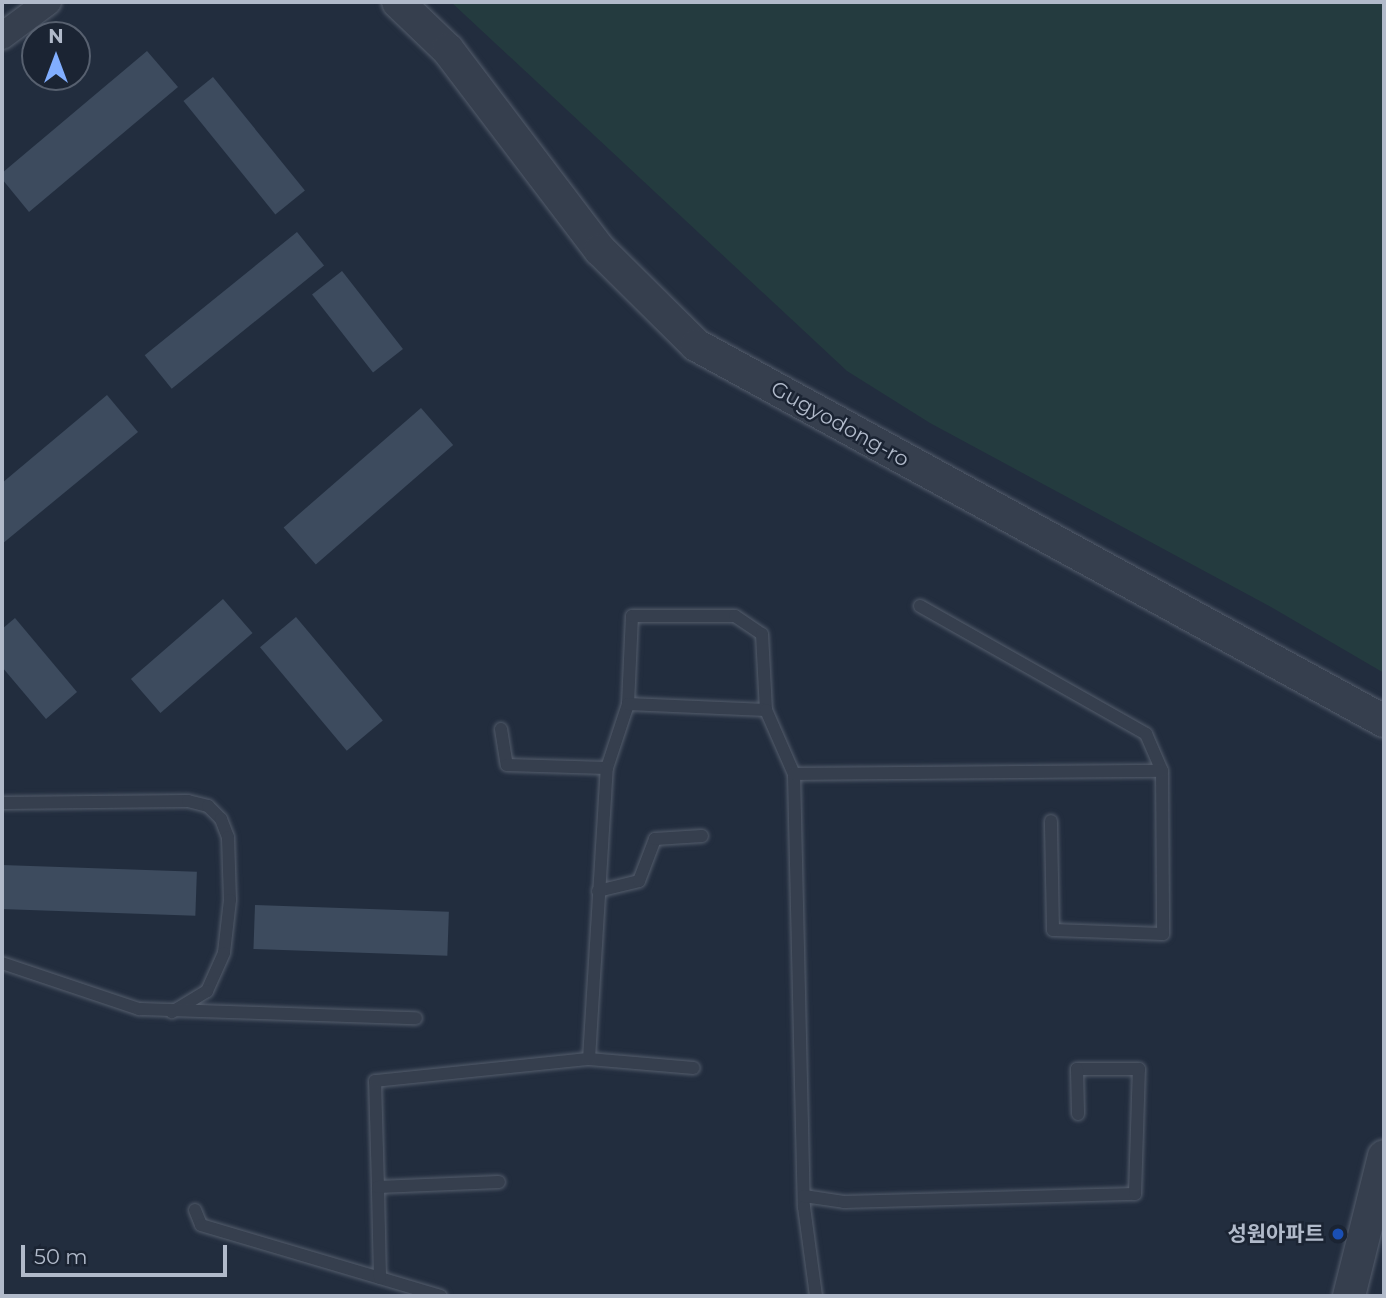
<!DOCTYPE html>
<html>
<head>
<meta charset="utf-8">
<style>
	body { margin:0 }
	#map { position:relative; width:1386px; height:1298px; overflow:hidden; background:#222d3e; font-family:Montserrat,"Noto Sans KR",sans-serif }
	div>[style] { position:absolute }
	.green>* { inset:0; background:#243b3f }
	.building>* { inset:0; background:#3d4b5e; transform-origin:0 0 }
	.roads { filter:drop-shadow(0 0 2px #545d6c) drop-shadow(0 0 2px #545d6c) }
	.service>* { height:12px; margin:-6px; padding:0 6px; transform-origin:6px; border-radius:6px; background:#363f4e }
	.minor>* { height:26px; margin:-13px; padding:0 13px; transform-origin:13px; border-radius:13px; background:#363f4e }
	.tertiary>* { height:32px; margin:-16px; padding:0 16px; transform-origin:16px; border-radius:16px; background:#363f4e }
	.dots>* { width:19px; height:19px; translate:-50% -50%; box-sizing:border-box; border:4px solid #1b2433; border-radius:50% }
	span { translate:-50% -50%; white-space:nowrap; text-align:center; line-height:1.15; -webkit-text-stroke:5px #1b2433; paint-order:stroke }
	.street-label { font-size:21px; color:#b1baca }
	.poi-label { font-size:21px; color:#b1baca; font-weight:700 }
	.right { translate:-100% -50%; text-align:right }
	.frame { position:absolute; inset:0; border:4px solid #b1baca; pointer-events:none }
	.north { position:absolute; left:21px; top:21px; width:70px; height:70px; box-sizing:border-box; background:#1b2433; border:2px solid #57606f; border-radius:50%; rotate:0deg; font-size:19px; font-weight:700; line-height:28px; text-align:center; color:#b1baca }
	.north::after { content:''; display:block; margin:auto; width:24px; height:32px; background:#81aeff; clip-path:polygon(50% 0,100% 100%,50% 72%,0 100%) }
	.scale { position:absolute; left:21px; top:1245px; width:206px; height:32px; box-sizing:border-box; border:4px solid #b1baca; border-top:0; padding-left:9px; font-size:21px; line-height:24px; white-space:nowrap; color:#b1baca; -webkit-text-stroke:5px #1b2433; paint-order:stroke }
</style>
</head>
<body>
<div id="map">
	<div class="green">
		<div style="clip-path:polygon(451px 2px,1384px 2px,1384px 673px,1271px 607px,930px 423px,847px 371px)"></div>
	</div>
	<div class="building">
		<div style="clip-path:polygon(147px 51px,178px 87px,29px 212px,2px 179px,2px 173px)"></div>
		<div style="left:213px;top:77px;width:146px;height:38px;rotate:51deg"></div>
		<div style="left:297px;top:232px;width:43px;height:196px;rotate:51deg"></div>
		<div style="left:342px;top:271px;width:99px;height:38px;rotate:52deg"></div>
		<div style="clip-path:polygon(107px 395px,138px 432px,2px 544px,2px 483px)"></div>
		<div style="left:421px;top:408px;width:49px;height:182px;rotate:49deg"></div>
		<div style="left:223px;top:599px;width:45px;height:122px;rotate:49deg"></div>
		<div style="left:296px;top:617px;width:135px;height:47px;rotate:50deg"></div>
		<div style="clip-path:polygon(15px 618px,77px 692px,46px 719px,2px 667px,2px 629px)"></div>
		<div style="left:2px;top:865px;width:195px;height:44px;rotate:2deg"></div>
		<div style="left:255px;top:905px;width:194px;height:44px;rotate:2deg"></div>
	</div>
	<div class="roads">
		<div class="service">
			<div style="left:920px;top:606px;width:260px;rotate:29.5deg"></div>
			<div style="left:1146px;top:734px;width:40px;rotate:66.6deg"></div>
			<div style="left:1162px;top:771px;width:163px;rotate:89.6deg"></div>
			<div style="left:1163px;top:934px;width:110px;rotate:-177.9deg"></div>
			<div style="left:1053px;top:930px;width:109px;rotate:-91.1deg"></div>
			<div style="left:628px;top:704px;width:88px;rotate:-87.4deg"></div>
			<div style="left:632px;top:616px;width:103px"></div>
			<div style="left:735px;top:616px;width:32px;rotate:34deg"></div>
			<div style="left:762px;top:634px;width:76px;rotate:87deg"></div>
			<div style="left:501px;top:729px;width:36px;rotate:81deg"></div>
			<div style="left:507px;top:765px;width:100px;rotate:1.7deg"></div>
			<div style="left:607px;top:768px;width:67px;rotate:-71.8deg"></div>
			<div style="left:628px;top:704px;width:138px;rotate:2.5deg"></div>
			<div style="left:766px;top:710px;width:70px;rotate:66.4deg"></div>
			<div style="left:794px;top:774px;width:433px;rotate:88.7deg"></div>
			<div style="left:804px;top:1207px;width:90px;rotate:82.3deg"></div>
			<div style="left:794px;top:774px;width:368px;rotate:-0.5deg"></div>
			<div style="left:2px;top:803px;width:186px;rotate:-0.6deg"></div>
			<div style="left:188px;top:801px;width:21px;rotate:14deg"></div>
			<div style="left:208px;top:806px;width:18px;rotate:45deg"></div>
			<div style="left:221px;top:819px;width:19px;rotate:69deg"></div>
			<div style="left:228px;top:837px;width:63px;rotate:88.2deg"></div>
			<div style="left:230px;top:900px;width:53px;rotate:96.5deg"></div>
			<div style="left:224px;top:953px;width:42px;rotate:114.1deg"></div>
			<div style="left:207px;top:991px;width:41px;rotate:149deg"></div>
			<div style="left:598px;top:891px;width:42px;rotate:-13.7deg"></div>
			<div style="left:639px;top:881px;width:45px;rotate:-69.1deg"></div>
			<div style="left:655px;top:839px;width:47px;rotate:-3.7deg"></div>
			<div style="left:2px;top:963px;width:145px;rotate:18.6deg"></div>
			<div style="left:139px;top:1009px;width:277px;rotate:1.9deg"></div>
			<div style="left:589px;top:1059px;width:105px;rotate:4.9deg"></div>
			<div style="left:378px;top:1187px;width:106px;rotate:-91.6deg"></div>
			<div style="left:375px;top:1081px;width:215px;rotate:-5.9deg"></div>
			<div style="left:589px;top:1059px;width:292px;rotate:-86.5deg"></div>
			<div style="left:804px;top:1196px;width:40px;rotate:8.5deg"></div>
			<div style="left:844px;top:1202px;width:291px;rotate:-1.6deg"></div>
			<div style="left:1135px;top:1194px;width:125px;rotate:-88.2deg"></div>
			<div style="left:1139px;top:1069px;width:62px;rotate:180deg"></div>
			<div style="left:1077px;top:1069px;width:45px;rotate:88.7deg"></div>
			<div style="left:195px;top:1210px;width:16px;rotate:68deg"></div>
			<div style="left:201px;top:1225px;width:250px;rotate:16.5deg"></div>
			<div style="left:380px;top:1278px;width:91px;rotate:-91.3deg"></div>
			<div style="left:378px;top:1187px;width:121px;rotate:-2.4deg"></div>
		</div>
		<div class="minor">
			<div style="left:2px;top:36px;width:57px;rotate:-36.5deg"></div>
		</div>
		<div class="tertiary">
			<div style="left:398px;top:2px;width:69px;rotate:43.8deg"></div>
			<div style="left:448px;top:50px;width:251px;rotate:52.8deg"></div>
			<div style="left:600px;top:250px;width:135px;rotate:44.7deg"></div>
			<div style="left:696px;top:345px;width:784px;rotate:28.66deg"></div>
			<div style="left:1349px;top:1296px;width:144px;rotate:-76deg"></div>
		</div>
	</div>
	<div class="dots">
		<div style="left:1338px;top:1234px;background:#1a4fb4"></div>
	</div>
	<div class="street-label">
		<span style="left:840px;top:424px;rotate:29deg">Gugyodong-ro</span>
	</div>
	<div class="poi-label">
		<span class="right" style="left:1324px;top:1234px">성원아파트</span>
	</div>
	<div class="frame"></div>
	<div class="north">N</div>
	<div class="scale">50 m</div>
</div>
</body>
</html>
